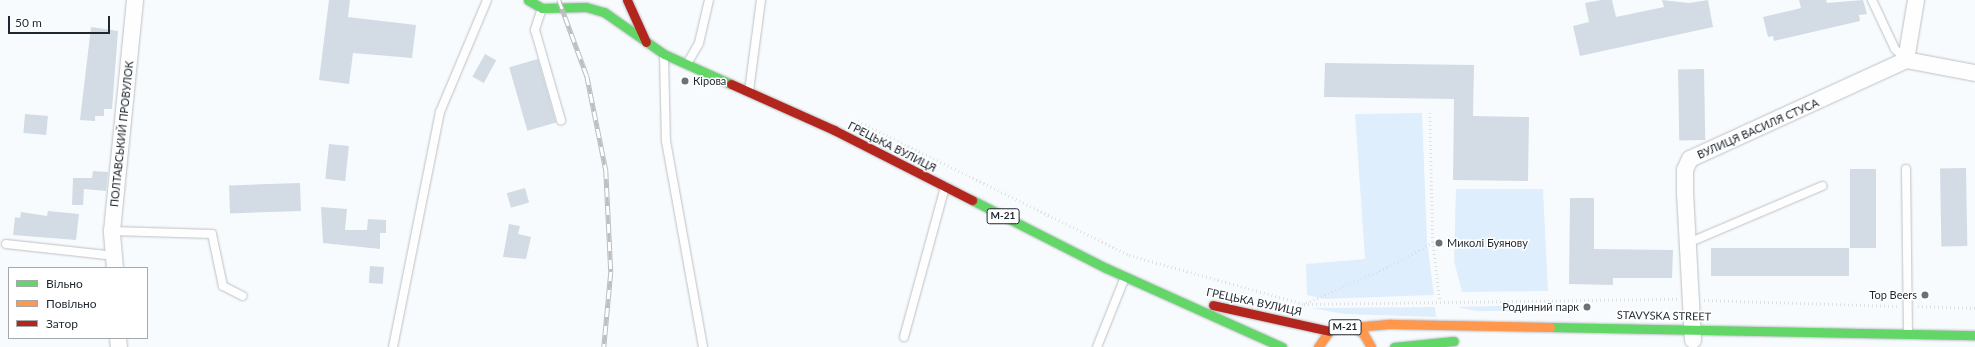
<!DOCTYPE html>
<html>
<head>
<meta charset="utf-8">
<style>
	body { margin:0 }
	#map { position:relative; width:1975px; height:347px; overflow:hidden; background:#f8fbfd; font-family:Lato,sans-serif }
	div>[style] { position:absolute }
	.green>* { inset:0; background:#dfeefc }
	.building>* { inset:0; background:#d3dce4; transform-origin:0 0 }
	.path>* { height:2.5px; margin-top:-1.25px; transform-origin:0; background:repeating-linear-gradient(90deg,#dfe0e1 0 1px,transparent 0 4px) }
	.roads { filter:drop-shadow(0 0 1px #bcc1c6) drop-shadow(0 0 1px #bcc1c6) }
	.lane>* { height:8px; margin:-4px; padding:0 4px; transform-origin:4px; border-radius:4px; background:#fefeff }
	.street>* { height:16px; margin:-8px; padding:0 8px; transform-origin:8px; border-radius:8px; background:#fefeff }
	.fast>* { height:9px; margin:-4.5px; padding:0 4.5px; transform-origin:4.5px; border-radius:4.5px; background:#63d668 }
	.slow>* { height:9px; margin:-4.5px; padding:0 4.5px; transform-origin:4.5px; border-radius:4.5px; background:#ff974d }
	.jam>* { height:9px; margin:-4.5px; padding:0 4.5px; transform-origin:4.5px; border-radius:4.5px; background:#b3261e }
	.rail>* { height:4.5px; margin-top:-2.25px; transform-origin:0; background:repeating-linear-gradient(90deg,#fff 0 9px,#bcbebf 0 18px); box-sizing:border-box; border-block:1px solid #bcbebf }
	.dots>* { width:11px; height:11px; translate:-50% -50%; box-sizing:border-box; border:2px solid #fff; border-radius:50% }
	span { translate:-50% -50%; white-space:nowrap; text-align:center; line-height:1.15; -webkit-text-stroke:3px #fff; paint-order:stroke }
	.shield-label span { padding:1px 3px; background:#fff; border:1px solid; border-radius:3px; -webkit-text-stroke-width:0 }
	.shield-label { font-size:10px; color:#1e272f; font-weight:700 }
	.poi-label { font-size:11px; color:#1e272f }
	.left { translate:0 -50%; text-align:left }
	.right { translate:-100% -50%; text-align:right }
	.street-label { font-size:11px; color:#1e272f }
	.legend { position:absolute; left:8px; top:267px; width:140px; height:72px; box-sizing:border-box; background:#fff; border:1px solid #a5a9ac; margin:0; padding:5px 7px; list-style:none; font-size:12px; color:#1e272f }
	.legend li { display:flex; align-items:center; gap:8px; height:20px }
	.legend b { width:20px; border:1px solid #a5a9ac }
	.scale { position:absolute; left:8px; top:16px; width:102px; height:18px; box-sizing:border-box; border:2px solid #1e272f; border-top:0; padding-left:5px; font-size:12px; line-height:14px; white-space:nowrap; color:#1e272f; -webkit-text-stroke:3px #fff; paint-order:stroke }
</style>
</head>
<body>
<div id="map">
	<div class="green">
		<div style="clip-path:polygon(1422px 113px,1427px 241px,1434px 295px,1324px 299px,1307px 295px,1306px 264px,1365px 259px,1355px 114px)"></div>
		<div style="clip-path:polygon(1456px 189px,1543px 189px,1548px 291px,1462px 292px,1454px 261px)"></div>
		<div style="clip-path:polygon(1574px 304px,1539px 311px,1476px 311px,1457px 307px)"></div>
		<div style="clip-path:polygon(1435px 307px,1436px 317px,1344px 314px,1311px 308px)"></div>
	</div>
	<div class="building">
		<div style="clip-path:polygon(329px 0,350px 0,348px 17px,416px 25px,412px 58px,353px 53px,349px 84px,319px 80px)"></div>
		<div style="clip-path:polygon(1601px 0,1612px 0,1616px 17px,1664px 7px,1662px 0,1689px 3px,1708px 0,1713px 27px,1580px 56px,1573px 26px,1589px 22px,1585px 3px)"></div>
		<div style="clip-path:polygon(1799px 0,1826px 0,1827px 3px,1863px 0,1867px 14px,1859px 15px,1860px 21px,1774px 41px,1773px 36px,1768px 37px,1763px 17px,1801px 8px)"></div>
		<div style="clip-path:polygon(91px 27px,118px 31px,112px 109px,104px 109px,104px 116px,95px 116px,95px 121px,80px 120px)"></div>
		<div style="left:485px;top:54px;width:13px;height:26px;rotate:29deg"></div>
		<div style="left:538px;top:59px;width:66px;height:30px;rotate:74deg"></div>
		<div style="clip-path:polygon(1325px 63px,1474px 65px,1473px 116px,1529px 117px,1528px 181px,1453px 180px,1454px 99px,1324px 97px)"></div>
		<div style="left:1704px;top:69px;width:71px;height:26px;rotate:89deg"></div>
		<div style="left:25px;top:114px;width:23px;height:19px;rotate:5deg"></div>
		<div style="left:329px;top:144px;width:20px;height:35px;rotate:6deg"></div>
		<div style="left:1966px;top:168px;width:78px;height:26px;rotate:89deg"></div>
		<div style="left:1850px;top:169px;width:26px;height:79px"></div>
		<div style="clip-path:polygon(93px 171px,108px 172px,106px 191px,84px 189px,83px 205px,72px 205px,73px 178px,92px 178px)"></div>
		<div style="left:300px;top:183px;width:28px;height:71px;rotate:88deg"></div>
		<div style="left:525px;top:188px;width:15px;height:19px;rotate:74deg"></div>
		<div style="clip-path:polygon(1570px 198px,1594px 198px,1594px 249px,1673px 250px,1672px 278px,1613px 278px,1613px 285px,1569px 284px)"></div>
		<div style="clip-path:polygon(321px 207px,347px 209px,345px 230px,367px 230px,368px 219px,386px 220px,386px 233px,380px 233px,380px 249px,323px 243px)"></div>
		<div style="clip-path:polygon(48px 211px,79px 214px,76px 240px,13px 235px,15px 217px,20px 218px,21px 212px,47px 216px)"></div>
		<div style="clip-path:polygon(509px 224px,520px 226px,518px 234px,531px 237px,526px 259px,503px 257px)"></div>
		<div style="left:1711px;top:248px;width:138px;height:28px"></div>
		<div style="left:370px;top:266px;width:14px;height:17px;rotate:4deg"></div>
	</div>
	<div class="path">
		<div style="left:1430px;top:113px;width:129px;rotate:88.7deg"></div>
		<div style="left:1433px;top:242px;width:60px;rotate:83.3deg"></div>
		<div style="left:858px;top:121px;width:302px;rotate:26.3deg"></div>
		<div style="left:1129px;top:255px;width:182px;rotate:15.6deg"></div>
		<div style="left:1304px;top:304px;width:373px;rotate:-0.8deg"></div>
		<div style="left:1704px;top:300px;width:195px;rotate:1.8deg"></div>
		<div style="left:1306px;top:303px;width:96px;rotate:-23.9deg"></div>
		<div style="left:1394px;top:264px;width:45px;rotate:-29.4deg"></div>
		<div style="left:1918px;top:306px;width:57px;rotate:2deg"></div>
	</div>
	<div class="roads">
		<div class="lane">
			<div style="left:1872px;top:0;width:54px;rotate:64.9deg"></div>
			<div style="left:1895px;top:49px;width:16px;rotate:45deg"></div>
			<div style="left:542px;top:8px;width:23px;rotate:108deg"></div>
			<div style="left:535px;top:30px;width:94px;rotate:73.9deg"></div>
			<div style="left:664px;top:56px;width:85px;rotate:88.7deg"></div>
			<div style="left:666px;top:141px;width:209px;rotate:79.8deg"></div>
			<div style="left:687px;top:64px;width:24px;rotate:-60deg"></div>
			<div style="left:699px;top:43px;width:44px;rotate:-76.9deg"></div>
			<div style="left:749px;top:91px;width:92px;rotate:-82.5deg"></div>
			<div style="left:1906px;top:169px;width:164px;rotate:89.3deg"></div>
			<div style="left:112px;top:231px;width:100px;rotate:1.7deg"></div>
			<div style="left:212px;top:234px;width:53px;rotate:78.1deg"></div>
			<div style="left:223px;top:286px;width:22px;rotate:27deg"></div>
			<div style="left:1688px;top:243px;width:146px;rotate:-23deg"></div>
			<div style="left:6px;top:244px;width:110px;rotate:6.3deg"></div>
			<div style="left:904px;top:337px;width:156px;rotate:-74.7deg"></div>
			<div style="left:393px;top:347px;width:240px;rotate:-78.7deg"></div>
			<div style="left:440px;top:112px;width:121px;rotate:-67.2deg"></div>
			<div style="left:1097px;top:347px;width:75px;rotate:-68.2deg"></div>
		</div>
		<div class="street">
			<div style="left:1906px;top:60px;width:61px;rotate:-80.5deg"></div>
			<div style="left:115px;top:268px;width:37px;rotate:-95deg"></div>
			<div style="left:112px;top:231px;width:232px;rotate:-84.3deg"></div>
			<div style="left:118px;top:338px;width:9px;rotate:84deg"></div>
			<div style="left:1693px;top:340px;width:147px;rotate:-93.1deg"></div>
			<div style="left:1685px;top:193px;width:23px;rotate:-90deg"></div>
			<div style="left:1685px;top:170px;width:12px;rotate:-66deg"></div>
			<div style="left:1690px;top:159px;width:238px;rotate:-24.6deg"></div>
			<div style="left:1906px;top:60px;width:70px;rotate:10.7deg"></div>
		</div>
		<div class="fast">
			<div style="left:528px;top:0;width:16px;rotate:30deg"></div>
			<div style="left:542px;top:8px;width:44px;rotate:-1.3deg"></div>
			<div style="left:586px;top:7px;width:19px;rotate:16deg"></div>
			<div style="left:604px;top:12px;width:73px;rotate:35deg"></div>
			<div style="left:664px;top:54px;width:73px;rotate:24.1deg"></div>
			<div style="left:972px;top:200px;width:150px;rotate:26.9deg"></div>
			<div style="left:1106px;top:268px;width:193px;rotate:24.2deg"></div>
			<div style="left:1550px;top:327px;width:425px;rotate:1.1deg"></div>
			<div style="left:1394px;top:347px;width:60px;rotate:-5.7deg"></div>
		</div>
		<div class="slow">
			<div style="left:1354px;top:327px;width:37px;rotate:-5deg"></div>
			<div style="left:1391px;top:324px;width:159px;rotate:1.1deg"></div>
			<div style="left:1318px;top:347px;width:19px;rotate:-55deg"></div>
			<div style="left:1329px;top:331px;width:12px;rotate:-24deg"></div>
			<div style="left:1340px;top:326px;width:14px;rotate:4deg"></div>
			<div style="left:1354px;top:327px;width:11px;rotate:34deg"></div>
			<div style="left:1363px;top:333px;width:16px;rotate:60deg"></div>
		</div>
		<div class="jam">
			<div style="left:627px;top:0;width:46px;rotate:65.7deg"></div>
			<div style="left:731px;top:84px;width:113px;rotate:24.1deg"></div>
			<div style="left:834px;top:130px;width:155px;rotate:26.9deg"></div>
			<div style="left:1213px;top:305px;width:119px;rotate:12.6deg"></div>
		</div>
	</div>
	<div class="rail">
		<div style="left:559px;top:0;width:81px;rotate:69.8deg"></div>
		<div style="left:587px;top:76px;width:96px;rotate:78.6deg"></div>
		<div style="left:606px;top:170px;width:102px;rotate:87.2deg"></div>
		<div style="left:611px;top:272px;width:75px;rotate:95.3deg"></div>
	</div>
	<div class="dots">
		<div style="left:685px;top:81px;background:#6a7177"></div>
		<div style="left:1439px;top:243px;background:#6a7177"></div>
		<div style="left:1925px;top:295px;background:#6a7177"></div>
		<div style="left:1587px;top:307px;background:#6a7177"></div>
	</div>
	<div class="shield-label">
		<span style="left:1003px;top:216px">М-21</span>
		<span style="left:1345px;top:327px">М-21</span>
	</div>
	<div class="poi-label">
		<span class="left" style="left:693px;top:81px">Кірова</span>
		<span class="left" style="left:1447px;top:243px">Миколі Буянову</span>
		<span class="right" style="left:1917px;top:295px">Top Beers</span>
		<span class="right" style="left:1579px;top:307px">Родинний парк</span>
	</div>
	<div class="street-label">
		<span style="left:1758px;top:129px;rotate:-24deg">ВУЛИЦЯ ВАСИЛЯ СТУСА</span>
		<span style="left:122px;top:134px;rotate:-84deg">ПОЛТАВСЬКИЙ ПРОВУЛОК</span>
		<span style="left:892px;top:147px;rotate:27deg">ГРЕЦЬКА ВУЛИЦЯ</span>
		<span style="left:1254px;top:302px;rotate:12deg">ГРЕЦЬКА ВУЛИЦЯ</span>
		<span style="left:1664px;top:316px;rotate:1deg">STAVYSKA STREET</span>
	</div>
	<ul class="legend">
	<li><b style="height:5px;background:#63d668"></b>Вільно</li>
	<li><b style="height:5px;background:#ff974d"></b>Повільно</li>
	<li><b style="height:5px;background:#b3261e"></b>Затор</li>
	</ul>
	<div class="scale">50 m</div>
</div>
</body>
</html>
